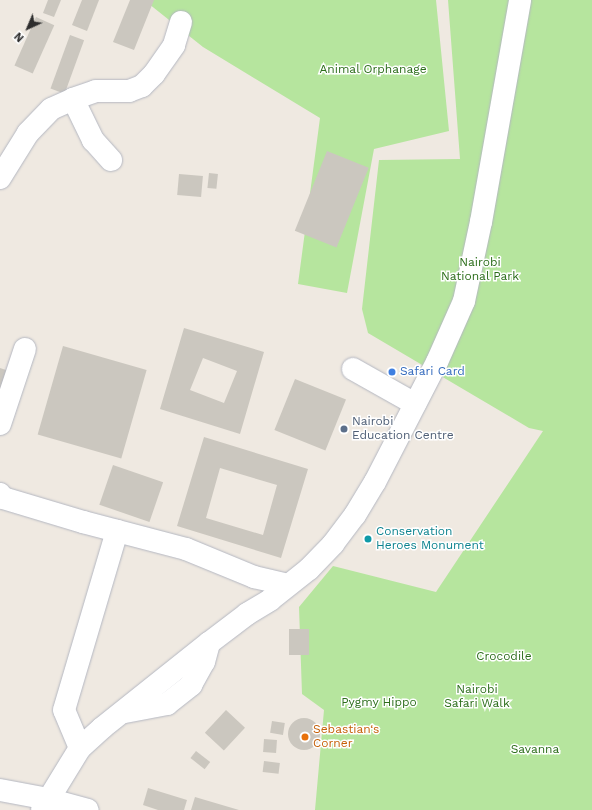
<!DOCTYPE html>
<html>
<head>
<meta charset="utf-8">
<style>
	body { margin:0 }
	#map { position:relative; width:592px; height:810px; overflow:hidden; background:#efe9e1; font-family:"Work Sans",sans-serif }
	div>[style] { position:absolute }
	.green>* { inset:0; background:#b6e59e }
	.building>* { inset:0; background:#cbc7bf; transform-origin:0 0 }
	.round { border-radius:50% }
	.roads { filter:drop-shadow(0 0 1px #b4b7c1) drop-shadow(0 0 1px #b4b7c1) }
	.minor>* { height:22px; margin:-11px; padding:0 11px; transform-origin:11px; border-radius:11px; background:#fff }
	.dots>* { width:11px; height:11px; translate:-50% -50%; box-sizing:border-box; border:2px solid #fff; border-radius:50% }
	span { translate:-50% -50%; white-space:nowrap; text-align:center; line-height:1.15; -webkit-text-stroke:3px #fff; paint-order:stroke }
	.park-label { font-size:12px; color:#2c6e1b }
	.shop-label { font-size:12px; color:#366cbe }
	.left { translate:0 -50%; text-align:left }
	.service-label { font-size:12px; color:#4e5e75 }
	.culture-label { font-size:12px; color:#0d838f }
	.food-label { font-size:12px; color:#c56008 }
	.north { position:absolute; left:8px; top:8px; width:40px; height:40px; -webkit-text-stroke:3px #fff; paint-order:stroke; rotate:224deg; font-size:11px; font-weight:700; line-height:16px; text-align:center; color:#2e2e2e }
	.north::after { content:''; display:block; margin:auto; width:14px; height:18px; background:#2e2e2e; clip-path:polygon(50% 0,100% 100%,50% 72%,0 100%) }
</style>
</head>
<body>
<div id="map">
	<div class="green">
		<div style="clip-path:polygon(144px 0,436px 0,449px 131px,374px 149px,347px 293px,298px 284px,320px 118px,203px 47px)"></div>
		<div style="clip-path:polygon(448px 0,592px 0,592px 810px,315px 810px,324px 710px,302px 694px,299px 607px,333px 566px,436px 592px,543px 431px,529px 428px,368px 333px,362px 309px,379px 160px,460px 159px)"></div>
	</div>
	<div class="building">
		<div style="clip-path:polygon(48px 0,61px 0,54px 17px,43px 13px)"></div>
		<div style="clip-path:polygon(82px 0,99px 0,87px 31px,72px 25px)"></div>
		<div style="clip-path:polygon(130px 0,154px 0,134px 50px,113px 42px)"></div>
		<div style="left:36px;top:17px;width:20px;height:53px;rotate:24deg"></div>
		<div style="left:70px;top:35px;width:15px;height:57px;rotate:20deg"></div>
		<div style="left:327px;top:151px;width:45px;height:86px;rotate:22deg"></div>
		<div style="left:209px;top:173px;width:9px;height:15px;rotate:6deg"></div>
		<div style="left:179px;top:174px;width:24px;height:21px;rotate:5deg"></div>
		<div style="clip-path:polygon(evenodd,184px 328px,264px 352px,240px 434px,160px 409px,184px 328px,203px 358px,237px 371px,224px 403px,190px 390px,203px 358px)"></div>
		<div style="left:63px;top:346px;width:87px;height:92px;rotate:16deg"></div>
		<div style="clip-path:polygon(0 368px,12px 372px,0 393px)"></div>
		<div style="left:295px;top:379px;width:55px;height:55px;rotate:22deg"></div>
		<div style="clip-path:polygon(evenodd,204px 437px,308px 469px,281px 558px,177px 526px,204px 437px,220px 468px,277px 485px,263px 535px,206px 518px,220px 468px)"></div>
		<div style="left:113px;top:465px;width:53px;height:42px;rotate:19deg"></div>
		<div style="left:289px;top:629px;width:20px;height:26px"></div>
		<div style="left:226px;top:710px;width:26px;height:31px;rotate:43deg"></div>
		<div class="round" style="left:288px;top:718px;width:32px;height:32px"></div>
		<div style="left:272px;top:721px;width:13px;height:12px;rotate:9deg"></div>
		<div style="left:264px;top:739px;width:13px;height:13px;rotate:4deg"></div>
		<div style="left:196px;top:751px;width:18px;height:9px;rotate:38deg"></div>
		<div style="left:264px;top:761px;width:16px;height:11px;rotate:7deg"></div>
		<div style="clip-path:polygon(148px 788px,187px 800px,184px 810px,158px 810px,143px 805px)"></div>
		<div style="clip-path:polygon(195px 797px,239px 810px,191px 810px)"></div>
	</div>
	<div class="roads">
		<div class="minor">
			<div style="left:73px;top:99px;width:46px;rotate:64deg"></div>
			<div style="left:93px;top:140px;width:27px;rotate:48deg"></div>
			<div style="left:0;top:178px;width:53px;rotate:-58.1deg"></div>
			<div style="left:28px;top:133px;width:33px;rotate:-46deg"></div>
			<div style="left:51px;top:109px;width:24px;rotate:-24deg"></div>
			<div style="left:73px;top:99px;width:24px;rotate:-19deg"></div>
			<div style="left:96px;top:91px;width:33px"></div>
			<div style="left:129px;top:91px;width:14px;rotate:-21deg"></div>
			<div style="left:142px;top:86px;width:17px;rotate:-45deg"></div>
			<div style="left:154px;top:74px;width:35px;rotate:-55deg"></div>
			<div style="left:174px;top:45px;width:24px;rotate:-73deg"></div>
			<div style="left:353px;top:369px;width:71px;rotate:29.4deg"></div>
			<div style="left:0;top:424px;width:79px;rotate:-71.6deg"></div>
			<div style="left:0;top:494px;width:5px;rotate:53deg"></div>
			<div style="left:3px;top:498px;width:84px;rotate:16.7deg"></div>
			<div style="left:83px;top:522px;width:106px;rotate:14.7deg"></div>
			<div style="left:186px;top:549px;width:74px;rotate:22.4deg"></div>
			<div style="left:254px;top:577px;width:35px;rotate:13deg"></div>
			<div style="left:125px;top:712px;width:43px;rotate:-10.8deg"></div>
			<div style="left:167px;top:704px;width:31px;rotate:-38deg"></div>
			<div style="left:191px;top:685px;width:26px;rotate:-61deg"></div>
			<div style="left:204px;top:662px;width:20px;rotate:-75deg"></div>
			<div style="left:80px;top:748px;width:41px;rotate:-112.8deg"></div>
			<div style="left:64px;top:710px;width:187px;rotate:-73.5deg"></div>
			<div style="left:0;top:790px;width:49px;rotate:10.6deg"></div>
			<div style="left:48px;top:799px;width:41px;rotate:15.4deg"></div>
			<div style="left:42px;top:810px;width:73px;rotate:-58.5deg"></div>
			<div style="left:80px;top:748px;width:30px;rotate:-42deg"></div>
			<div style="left:102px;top:728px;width:137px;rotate:-38.5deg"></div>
			<div style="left:209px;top:643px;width:48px;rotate:-37.3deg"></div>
			<div style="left:247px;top:614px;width:27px;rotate:-31deg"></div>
			<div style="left:270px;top:600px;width:50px;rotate:-38.5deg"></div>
			<div style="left:309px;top:569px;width:35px;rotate:-46deg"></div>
			<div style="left:333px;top:544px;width:36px;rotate:-53deg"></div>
			<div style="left:355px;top:515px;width:39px;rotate:-59deg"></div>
			<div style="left:375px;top:482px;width:135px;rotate:-62.7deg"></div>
			<div style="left:437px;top:362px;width:67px;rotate:-66.1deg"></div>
			<div style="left:464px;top:301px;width:81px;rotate:-77.9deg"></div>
			<div style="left:481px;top:222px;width:225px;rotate:-80deg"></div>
		</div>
	</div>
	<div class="dots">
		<div style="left:392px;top:372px;background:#3f7fe0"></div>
		<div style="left:344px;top:429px;background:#5c6f8a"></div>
		<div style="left:368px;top:539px;background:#0f9aa8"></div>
		<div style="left:305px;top:737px;background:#e8710a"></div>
	</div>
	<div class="park-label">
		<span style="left:373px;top:70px">Animal Orphanage</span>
		<span style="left:480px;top:270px">Nairobi<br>National Park</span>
		<span style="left:504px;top:657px">Crocodile</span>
		<span style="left:477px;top:697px">Nairobi<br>Safari Walk</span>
		<span style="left:379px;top:703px">Pygmy Hippo</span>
		<span style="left:535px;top:750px">Savanna</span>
	</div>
	<div class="shop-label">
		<span class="left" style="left:400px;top:372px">Safari Card</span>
	</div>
	<div class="service-label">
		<span class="left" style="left:352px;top:429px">Nairobi<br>Education Centre</span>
	</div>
	<div class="culture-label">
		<span class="left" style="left:376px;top:539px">Conservation<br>Heroes Monument</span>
	</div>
	<div class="food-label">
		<span class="left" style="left:313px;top:737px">Sebastian‘s<br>Corner</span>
	</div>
	<div class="north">N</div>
</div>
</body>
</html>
